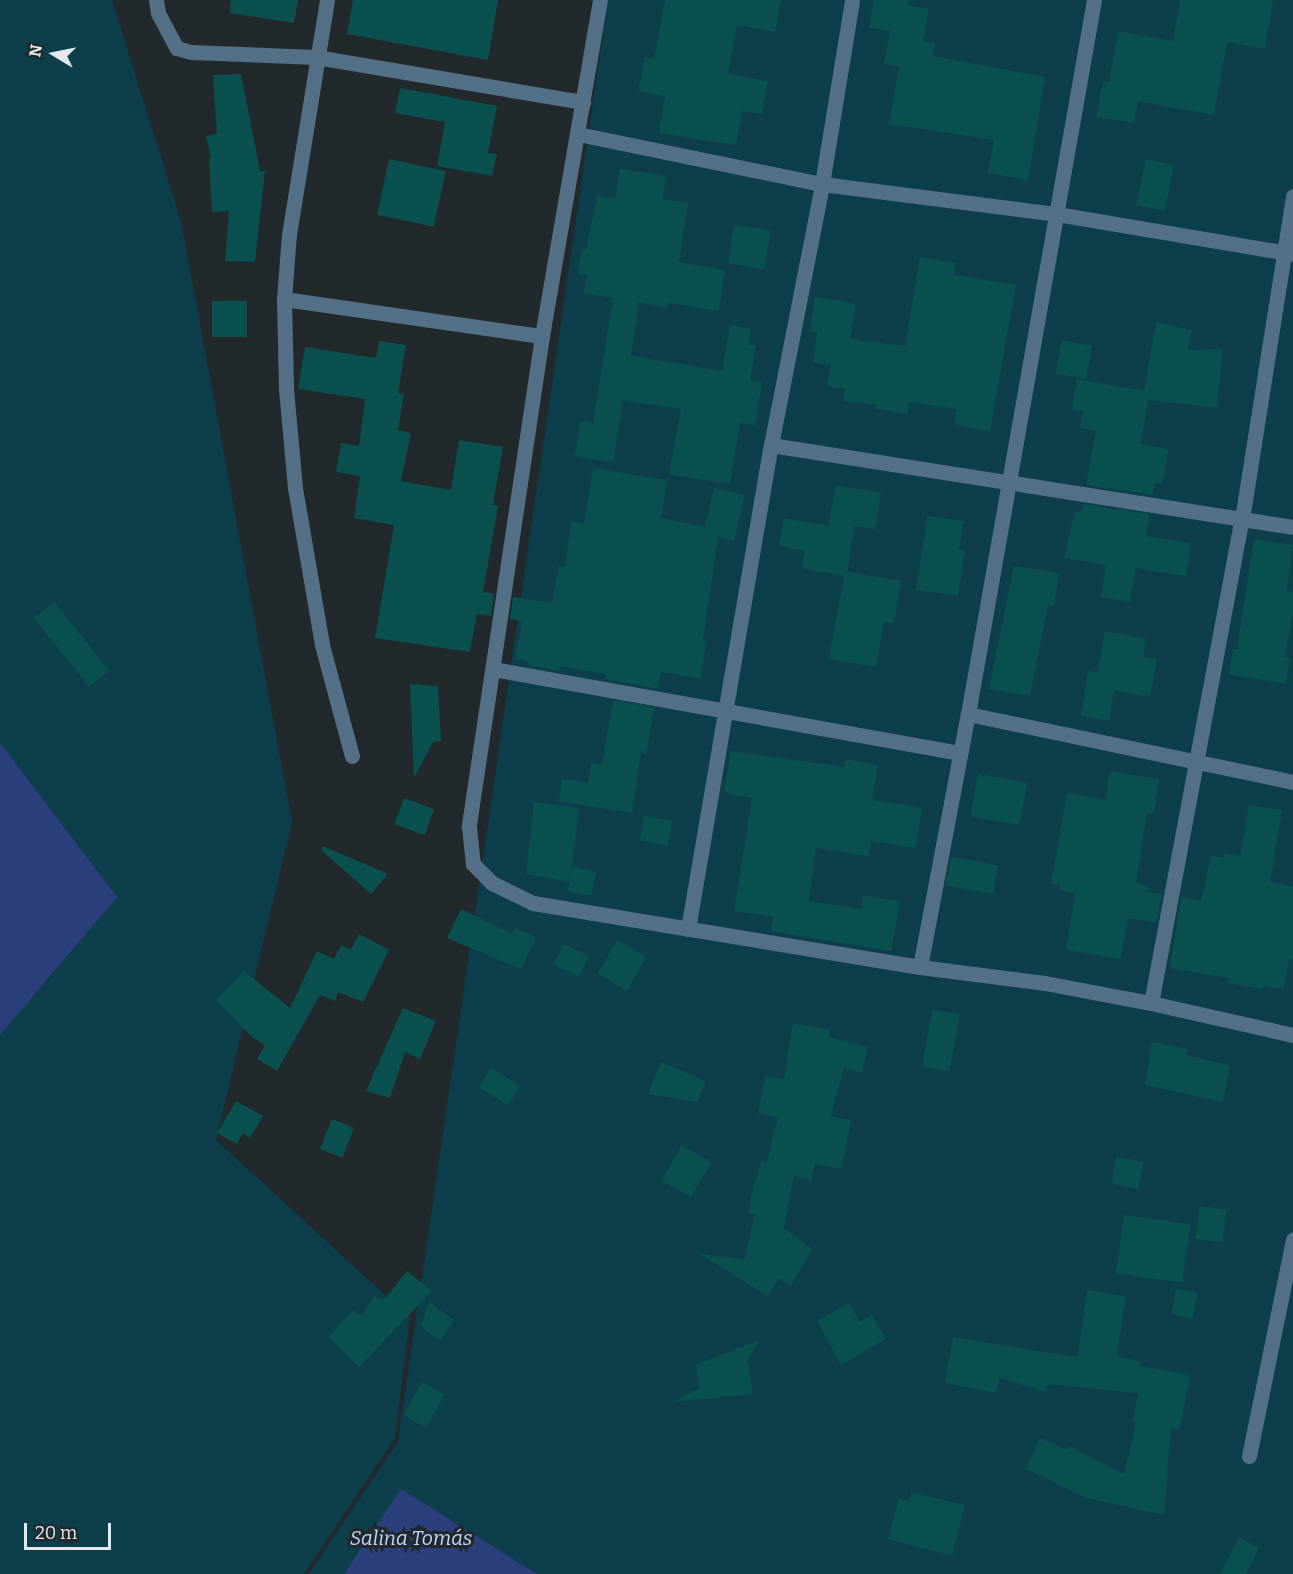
<!DOCTYPE html>
<html>
<head>
<meta charset="utf-8">
<style>
	body { margin:0 }
	#map { position:relative; width:1293px; height:1574px; overflow:hidden; background:#21292c; font-family:Bitter,serif }
	div>[style] { position:absolute }
	.green>* { inset:0; background:#0c3f4b }
	.water>* { inset:0; background:#2a3f7b }
	.building>* { inset:0; background:#0a504f; transform-origin:0 0 }
	.minor>* { height:15px; margin:-7.5px; padding:0 7.5px; transform-origin:7.5px; border-radius:7.5px; background:#547086 }
	span { translate:-50% -50%; white-space:nowrap; text-align:center; line-height:1.15; -webkit-text-stroke:6px #21292c; paint-order:stroke }
	.water-label { font-size:20px; color:#c5d5fa; font-style:italic }
	.north { position:absolute; left:24px; top:24px; width:60px; height:60px; -webkit-text-stroke:4px #21292c; paint-order:stroke; rotate:280deg; font-size:16px; font-weight:700; line-height:24px; text-align:center; color:#e3e9eb }
	.north::after { content:''; display:block; margin:auto; width:21px; height:27px; background:#e3e9eb; clip-path:polygon(50% 0,100% 100%,50% 72%,0 100%) }
	.scale { position:absolute; left:24px; top:1523px; width:87px; height:27px; box-sizing:border-box; border:3px solid #e3e9eb; border-top:0; padding-left:8px; font-size:18px; line-height:21px; white-space:nowrap; color:#e3e9eb; -webkit-text-stroke:4px #21292c; paint-order:stroke }
</style>
</head>
<body>
<div id="map">
	<div class="green">
		<div style="clip-path:polygon(0 0,112px 0,181px 221px,292px 822px,216px 1140px,410px 1318px,395px 1438px,304px 1574px,0 1574px)"></div>
		<div style="clip-path:polygon(608px 0,1293px 0,1293px 1574px,309px 1574px,398px 1442px)"></div>
	</div>
	<div class="water">
		<div style="clip-path:polygon(0 743px,117px 897px,0 1035px)"></div>
		<div style="clip-path:polygon(401px 1489px,537px 1574px,344px 1574px)"></div>
	</div>
	<div class="building">
		<div style="clip-path:polygon(231px 0,298px 0,294px 23px,230px 13px)"></div>
		<div style="clip-path:polygon(353px 0,498px 0,488px 60px,347px 34px)"></div>
		<div style="clip-path:polygon(665px 0,781px 0,775px 32px,737px 25px,728px 74px,768px 81px,762px 114px,742px 111px,736px 145px,659px 133px,665px 96px,638px 91px,645px 57px,654px 59px)"></div>
		<div style="clip-path:polygon(874px 0,909px 0,908px 5px,929px 9px,923px 41px,935px 43px,933px 56px,1045px 77px,1028px 180px,988px 173px,994px 140px,889px 124px,899px 67px,884px 64px,890px 31px,869px 28px)"></div>
		<div style="clip-path:polygon(1180px 0,1273px 0,1265px 49px,1227px 42px,1214px 115px,1138px 101px,1134px 123px,1096px 117px,1103px 81px,1109px 82px,1118px 31px,1173px 41px)"></div>
		<div style="clip-path:polygon(241px 74px,260px 171px,265px 171px,255px 262px,225px 261px,229px 211px,212px 212px,209px 158px,211px 158px,206px 136px,217px 134px,213px 75px)"></div>
		<div style="clip-path:polygon(400px 88px,497px 106px,488px 153px,497px 154px,492px 176px,437px 166px,445px 122px,395px 113px)"></div>
		<div style="left:389px;top:159px;width:58px;height:57px;rotate:12deg"></div>
		<div style="left:1146px;top:159px;width:29px;height:47px;rotate:12deg"></div>
		<div style="clip-path:polygon(620px 169px,666px 176px,663px 199px,688px 203px,679px 262px,725px 270px,719px 311px,668px 303px,667px 308px,639px 302px,631px 356px,722px 371px,730px 325px,751px 329px,749px 345px,756px 346px,750px 380px,762px 382px,755px 425px,740px 423px,730px 484px,669px 474px,681px 409px,623px 400px,613px 462px,575px 456px,580px 421px,593px 423px,613px 298px,584px 293px,587px 275px,578px 274px,582px 249px,586px 250px,597px 196px,615px 199px)"></div>
		<div style="left:734px;top:225px;width:37px;height:39px;rotate:9deg"></div>
		<div style="clip-path:polygon(920px 257px,956px 263px,954px 275px,1016px 285px,990px 431px,955px 425px,957px 409px,909px 402px,907px 414px,876px 409px,877px 405px,844px 401px,845px 389px,827px 386px,831px 365px,813px 362px,817px 332px,810px 331px,815px 297px,856px 304px,850px 339px,905px 346px)"></div>
		<div style="left:247px;top:301px;width:36px;height:35px;rotate:90deg"></div>
		<div style="clip-path:polygon(1156px 322px,1192px 330px,1188px 350px,1223px 349px,1217px 408px,1148px 400px,1141px 444px,1169px 449px,1162px 484px,1155px 483px,1153px 495px,1086px 485px,1096px 431px,1080px 428px,1083px 411px,1072px 409px,1077px 379px,1144px 391px)"></div>
		<div style="left:1062px;top:340px;width:31px;height:34px;rotate:11deg"></div>
		<div style="clip-path:polygon(379px 341px,406px 345px,398px 393px,404px 394px,398px 430px,411px 433px,401px 481px,451px 490px,459px 440px,503px 447px,493px 505px,498px 506px,483px 592px,494px 594px,491px 616px,477px 614px,470px 652px,375px 638px,394px 525px,354px 518px,360px 476px,336px 472px,341px 443px,359px 446px,365px 399px,298px 389px,305px 347px,376px 358px)"></div>
		<div style="clip-path:polygon(593px 468px,667px 480px,661px 518px,705px 527px,714px 488px,745px 495px,734px 541px,718px 537px,703px 640px,706px 641px,701px 678px,661px 672px,658px 689px,605px 679px,606px 674px,560px 666px,559px 671px,528px 665px,528px 661px,515px 659px,522px 621px,510px 619px,513px 597px,552px 603px,559px 566px,565px 567px,571px 522px,584px 524px)"></div>
		<div style="clip-path:polygon(836px 485px,881px 493px,875px 529px,855px 526px,847px 572px,901px 581px,894px 623px,884px 622px,876px 667px,829px 659px,844px 576px,802px 568px,805px 551px,779px 546px,784px 518px,828px 526px)"></div>
		<div style="clip-path:polygon(1083px 504px,1149px 514px,1146px 536px,1191px 543px,1186px 576px,1136px 568px,1130px 602px,1101px 597px,1106px 565px,1064px 558px,1075px 511px,1081px 513px)"></div>
		<div style="clip-path:polygon(927px 516px,964px 521px,959px 549px,965px 550px,958px 596px,916px 590px)"></div>
		<div style="clip-path:polygon(1254px 539px,1293px 545px,1287px 591px,1293px 592px,1293px 613px,1285px 657px,1290px 658px,1286px 684px,1229px 674px,1233px 649px,1237px 649px)"></div>
		<div style="clip-path:polygon(1014px 566px,1059px 573px,1054px 606px,1048px 605px,1030px 696px,989px 689px)"></div>
		<div style="left:54px;top:602px;width:88px;height:26px;rotate:51deg"></div>
		<div style="clip-path:polygon(1105px 631px,1146px 639px,1143px 657px,1157px 659px,1150px 697px,1114px 690px,1109px 721px,1081px 716px,1088px 671px,1097px 673px)"></div>
		<div style="clip-path:polygon(410px 684px,438px 686px,441px 741px,433px 742px,414px 778px)"></div>
		<div style="clip-path:polygon(613px 700px,654px 708px,646px 754px,641px 753px,632px 813px,559px 801px,562px 779px,588px 783px,591px 763px,602px 765px)"></div>
		<div style="clip-path:polygon(731px 751px,844px 767px,846px 759px,878px 765px,872px 800px,922px 808px,915px 848px,871px 841px,869px 856px,816px 848px,809px 901px,861px 909px,863px 895px,900px 902px,891px 951px,771px 931px,773px 917px,734px 911px,752px 798px,724px 792px)"></div>
		<div style="clip-path:polygon(1110px 771px,1159px 779px,1154px 814px,1147px 813px,1136px 883px,1148px 885px,1147px 892px,1162px 894px,1156px 923px,1128px 918px,1121px 959px,1066px 950px,1075px 893px,1060px 891px,1060px 885px,1051px 884px,1067px 793px,1105px 800px)"></div>
		<div style="left:978px;top:774px;width:50px;height:43px;rotate:10deg"></div>
		<div style="left:404px;top:798px;width:32px;height:28px;rotate:20deg"></div>
		<div style="clip-path:polygon(534px 802px,579px 808px,570px 881px,573px 867px,596px 872px,591px 896px,568px 891px,570px 882px,526px 874px)"></div>
		<div style="clip-path:polygon(1249px 805px,1282px 810px,1270px 882px,1293px 886px,1293px 960px,1289px 959px,1284px 989px,1264px 985px,1263px 989px,1228px 983px,1229px 978px,1170px 968px,1181px 897px,1201px 901px,1211px 855px,1223px 858px,1224px 853px,1240px 856px)"></div>
		<div style="left:644px;top:816px;width:29px;height:25px;rotate:10deg"></div>
		<div style="clip-path:polygon(323px 846px,388px 874px,371px 894px,321px 850px)"></div>
		<div style="left:951px;top:857px;width:48px;height:29px;rotate:10deg"></div>
		<div style="clip-path:polygon(461px 909px,512px 934px,515px 928px,536px 937px,521px 969px,447px 938px)"></div>
		<div style="clip-path:polygon(359px 934px,389px 950px,363px 1002px,338px 992px,335px 1001px,320px 995px,277px 1071px,257px 1059px,265px 1045px,253px 1038px,215px 1000px,244px 971px,290px 1008px,317px 951px,334px 959px,341px 945px,351px 950px)"></div>
		<div style="left:617px;top:940px;width:34px;height:39px;rotate:30deg"></div>
		<div style="left:564px;top:944px;width:28px;height:23px;rotate:26deg"></div>
		<div style="clip-path:polygon(403px 1008px,436px 1021px,420px 1059px,405px 1052px,390px 1098px,366px 1091px)"></div>
		<div style="left:932px;top:1010px;width:28px;height:57px;rotate:10deg"></div>
		<div style="clip-path:polygon(793px 1023px,830px 1030px,829px 1037px,868px 1047px,862px 1073px,844px 1068px,831px 1116px,851px 1120px,842px 1169px,815px 1164px,811px 1181px,794px 1176px,784px 1228px,812px 1249px,791px 1286px,779px 1278px,768px 1296px,698px 1253px,744px 1260px,755px 1214px,749px 1213px,751px 1195px,761px 1161px,767px 1162px,778px 1117px,758px 1113px,765px 1076px,784px 1079px)"></div>
		<div style="clip-path:polygon(1152px 1042px,1187px 1049px,1186px 1055px,1230px 1065px,1223px 1102px,1145px 1085px)"></div>
		<div style="clip-path:polygon(661px 1062px,706px 1081px,697px 1102px,648px 1094px)"></div>
		<div style="left:491px;top:1068px;width:34px;height:23px;rotate:32deg"></div>
		<div style="clip-path:polygon(236px 1101px,263px 1116px,250px 1138px,243px 1133px,237px 1144px,217px 1133px)"></div>
		<div style="left:332px;top:1119px;width:24px;height:32px;rotate:22deg"></div>
		<div style="left:682px;top:1145px;width:34px;height:41px;rotate:30deg"></div>
		<div style="left:1116px;top:1157px;width:28px;height:27px;rotate:10deg"></div>
		<div style="left:1200px;top:1206px;width:27px;height:33px;rotate:8deg"></div>
		<div style="left:1124px;top:1215px;width:67px;height:59px;rotate:8deg"></div>
		<div style="clip-path:polygon(407px 1271px,432px 1291px,359px 1367px,328px 1337px,354px 1310px,361px 1316px,375px 1296px,383px 1301px)"></div>
		<div style="left:1176px;top:1289px;width:22px;height:26px;rotate:10deg"></div>
		<div style="clip-path:polygon(1087px 1290px,1126px 1296px,1117px 1356px,1141px 1362px,1140px 1366px,1190px 1375px,1180px 1429px,1171px 1428px,1164px 1515px,1086px 1498px,1026px 1469px,1040px 1438px,1067px 1450px,1069px 1446px,1124px 1474px,1136px 1422px,1133px 1421px,1138px 1393px,1048px 1384px,1046px 1392px,1000px 1378px,996px 1393px,945px 1383px,953px 1337px,1075px 1357px,1078px 1355px)"></div>
		<div style="clip-path:polygon(429px 1302px,454px 1320px,440px 1341px,421px 1326px)"></div>
		<div style="clip-path:polygon(849px 1303px,860px 1322px,872px 1315px,886px 1339px,841px 1365px,817px 1321px)"></div>
		<div style="clip-path:polygon(759px 1340px,748px 1360px,753px 1394px,674px 1402px,699px 1388px,696px 1365px)"></div>
		<div style="left:422px;top:1382px;width:26px;height:38px;rotate:29deg"></div>
		<div style="clip-path:polygon(911px 1492px,965px 1505px,952px 1556px,888px 1539px,899px 1498px,909px 1501px)"></div>
		<div style="clip-path:polygon(1239px 1537px,1259px 1548px,1246px 1574px,1220px 1574px)"></div>
	</div>
	<div class="minor">
		<div style="left:156px;top:0;width:13px;rotate:81deg"></div>
		<div style="left:158px;top:13px;width:40px;rotate:62deg"></div>
		<div style="left:177px;top:48px;width:15px;rotate:16deg"></div>
		<div style="left:191px;top:52px;width:125px;rotate:2.3deg"></div>
		<div style="left:316px;top:57px;width:271px;rotate:9.6deg"></div>
		<div style="left:327px;top:0;width:237px;rotate:99.2deg"></div>
		<div style="left:289px;top:234px;width:65px;rotate:94.4deg"></div>
		<div style="left:284px;top:299px;width:90px;rotate:88.7deg"></div>
		<div style="left:286px;top:389px;width:99px;rotate:84.8deg"></div>
		<div style="left:295px;top:488px;width:159px;rotate:80.2deg"></div>
		<div style="left:322px;top:645px;width:115px;rotate:74.9deg"></div>
		<div style="left:600px;top:0;width:341px;rotate:99.8deg"></div>
		<div style="left:542px;top:336px;width:496px;rotate:98.5deg"></div>
		<div style="left:469px;top:827px;width:37px;rotate:84deg"></div>
		<div style="left:473px;top:864px;width:27px;rotate:45deg"></div>
		<div style="left:492px;top:883px;width:46px;rotate:26deg"></div>
		<div style="left:533px;top:903px;width:392px;rotate:9.4deg"></div>
		<div style="left:920px;top:967px;width:126px;rotate:7.3deg"></div>
		<div style="left:1045px;top:983px;width:108px;rotate:10.7deg"></div>
		<div style="left:1151px;top:1003px;width:146px;rotate:12.7deg"></div>
		<div style="left:578px;top:134px;width:249px;rotate:11.6deg"></div>
		<div style="left:822px;top:184px;width:237px;rotate:7.3deg"></div>
		<div style="left:1057px;top:214px;width:239px;rotate:9.6deg"></div>
		<div style="left:284px;top:299px;width:261px;rotate:8.2deg"></div>
		<div style="left:771px;top:445px;width:528px;rotate:8.93deg"></div>
		<div style="left:493px;top:669px;width:475px;rotate:10.2deg"></div>
		<div style="left:968px;top:714px;width:332px;rotate:11.8deg"></div>
		<div style="left:688px;top:929px;width:491px;rotate:-80.3deg"></div>
		<div style="left:771px;top:445px;width:266px;rotate:-78.9deg"></div>
		<div style="left:822px;top:184px;width:186px;rotate:-80.7deg"></div>
		<div style="left:920px;top:967px;width:258px;rotate:-79.3deg"></div>
		<div style="left:968px;top:714px;width:725px;rotate:-79.99deg"></div>
		<div style="left:1151px;top:1003px;width:492px;rotate:-79.4deg"></div>
		<div style="left:1242px;top:519px;width:327px;rotate:-81deg"></div>
		<div style="left:1249px;top:1456px;width:221px;rotate:-78.5deg"></div>
	</div>
	<div class="water-label">
		<span style="left:411px;top:1538px">Salina Tomás</span>
	</div>
	<div class="north">N</div>
	<div class="scale">20 m</div>
</div>
</body>
</html>
